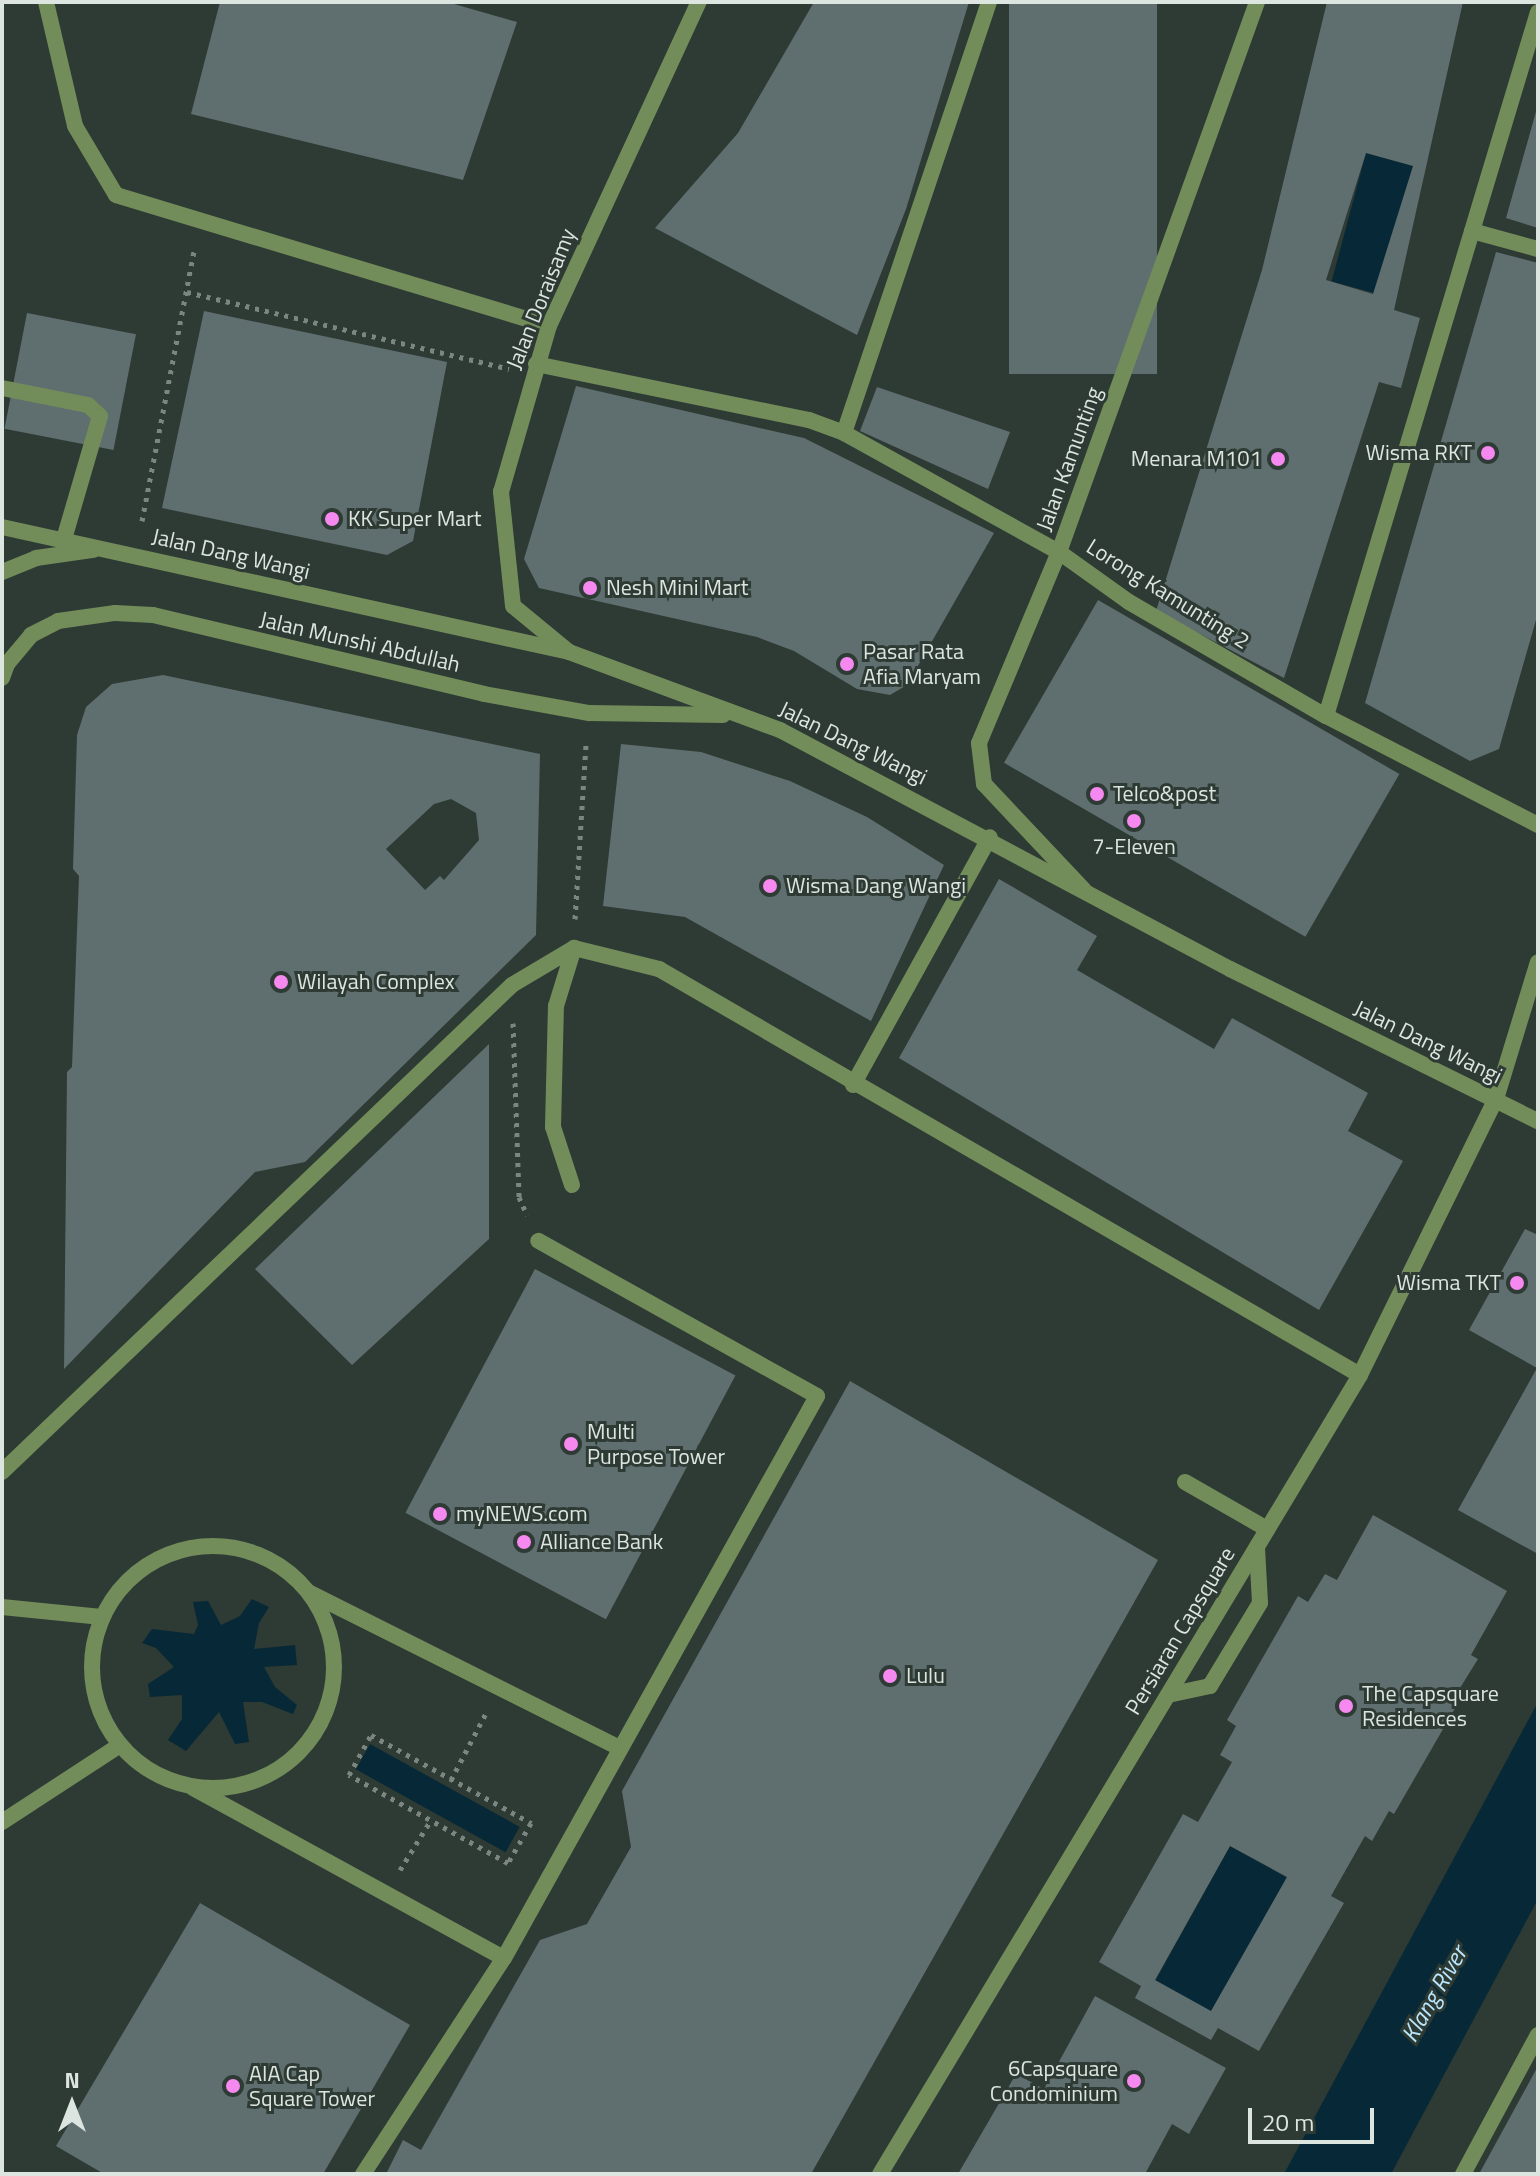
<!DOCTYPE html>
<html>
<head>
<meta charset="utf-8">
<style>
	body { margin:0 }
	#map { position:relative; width:1540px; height:2176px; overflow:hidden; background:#2e3a34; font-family:"Titillium Web",sans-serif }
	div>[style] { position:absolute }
	.water>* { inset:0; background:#072836; transform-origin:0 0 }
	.building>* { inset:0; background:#5f6f6f; transform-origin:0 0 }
	.path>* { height:5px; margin-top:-2.5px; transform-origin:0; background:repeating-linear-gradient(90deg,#7c8681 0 4px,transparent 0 10px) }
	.service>* { height:16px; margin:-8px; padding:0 8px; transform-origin:8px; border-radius:8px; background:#728c5a }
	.service>.ring { margin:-8px; padding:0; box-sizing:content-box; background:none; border:16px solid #728c5a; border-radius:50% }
	.pedestrian>* { height:16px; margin:-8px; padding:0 8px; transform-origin:8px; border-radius:8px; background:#728c5a }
	.minor>* { height:16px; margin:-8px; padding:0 8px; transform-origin:8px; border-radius:8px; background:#728c5a }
	.tertiary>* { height:16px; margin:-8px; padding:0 8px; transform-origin:8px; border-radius:8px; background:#728c5a }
	.dots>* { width:22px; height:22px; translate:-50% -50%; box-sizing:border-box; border:4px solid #2e3a34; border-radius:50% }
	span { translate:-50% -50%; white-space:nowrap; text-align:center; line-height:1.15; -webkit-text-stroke:6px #2e3a34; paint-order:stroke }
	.street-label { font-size:22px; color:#dde5e1 }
	.poi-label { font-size:22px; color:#dde5e1 }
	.right { translate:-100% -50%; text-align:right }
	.left { translate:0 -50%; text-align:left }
	.water-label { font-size:24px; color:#b9e7fe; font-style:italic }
	.frame { position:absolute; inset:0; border:4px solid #dde5e1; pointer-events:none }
	.north { position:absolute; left:32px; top:2064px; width:80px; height:80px; -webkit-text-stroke:6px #2e3a34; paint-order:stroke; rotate:0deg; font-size:22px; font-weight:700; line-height:32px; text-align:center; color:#dde5e1 }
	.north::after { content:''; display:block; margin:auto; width:28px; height:36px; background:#dde5e1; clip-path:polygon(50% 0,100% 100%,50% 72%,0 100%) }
	.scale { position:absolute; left:1248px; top:2108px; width:126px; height:36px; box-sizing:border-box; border:4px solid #dde5e1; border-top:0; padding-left:10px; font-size:24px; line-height:28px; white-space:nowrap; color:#dde5e1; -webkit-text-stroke:6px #2e3a34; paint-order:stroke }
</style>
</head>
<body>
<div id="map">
	<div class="water">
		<div style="left:1366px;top:153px;width:49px;height:133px;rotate:15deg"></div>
		<div style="clip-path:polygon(252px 1599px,269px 1607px,259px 1623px,254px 1649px,295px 1645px,297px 1665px,264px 1667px,275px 1687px,297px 1705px,293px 1714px,262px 1702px,243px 1702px,249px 1742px,235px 1744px,219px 1712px,186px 1751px,168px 1740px,182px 1719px,182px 1695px,150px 1697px,148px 1684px,174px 1667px,156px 1648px,142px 1643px,152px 1629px,194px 1634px,198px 1625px,193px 1602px,208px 1601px,221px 1625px,240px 1616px)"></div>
		<div style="clip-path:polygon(1538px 1702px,1538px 1899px,1391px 2174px,1284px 2174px)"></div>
		<div style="left:370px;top:1744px;width:171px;height:29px;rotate:29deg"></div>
		<div style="left:1230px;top:1846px;width:65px;height:154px;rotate:29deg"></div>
	</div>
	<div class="building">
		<div style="clip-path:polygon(220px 2px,447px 2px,517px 22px,463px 180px,191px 114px)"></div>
		<div style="clip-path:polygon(814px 2px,969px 2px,906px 209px,857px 335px,655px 228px,738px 133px)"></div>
		<div style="left:1009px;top:2px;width:148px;height:372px"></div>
		<div style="clip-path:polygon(evenodd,1327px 2px,1463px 2px,1394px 310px,1420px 318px,1401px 388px,1379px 382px,1284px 678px,1156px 611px,1262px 270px,1327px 2px,1366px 153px,1413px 166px,1373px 294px,1326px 280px,1366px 153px)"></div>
		<div style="clip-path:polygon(1537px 108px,1538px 108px,1538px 228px,1506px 218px)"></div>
		<div style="clip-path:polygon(1496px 252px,1538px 263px,1538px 613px,1499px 749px,1470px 761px,1365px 703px)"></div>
		<div style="clip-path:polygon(204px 311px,447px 362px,413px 541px,387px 555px,162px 508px)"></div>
		<div style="left:27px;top:313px;width:111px;height:118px;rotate:11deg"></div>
		<div style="clip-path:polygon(576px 386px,804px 438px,994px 533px,907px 685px,890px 695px,857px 689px,794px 651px,757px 637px,539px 588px,524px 559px)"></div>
		<div style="clip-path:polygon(877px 387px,1010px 432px,988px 489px,860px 431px)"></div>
		<div style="left:1098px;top:600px;width:348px;height:188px;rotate:30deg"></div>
		<div style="clip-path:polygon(evenodd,163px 675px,540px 754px,536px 935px,305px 1162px,255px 1172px,64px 1369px,67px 1072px,72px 1067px,79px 876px,73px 869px,77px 735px,86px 707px,112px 684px,163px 675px,451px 799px,476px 813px,479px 840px,444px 880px,440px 876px,425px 890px,386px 849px,434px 804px,451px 799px)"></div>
		<div style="clip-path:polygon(621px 744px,701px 752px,790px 781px,867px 817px,944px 865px,871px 1021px,685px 917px,603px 906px)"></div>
		<div style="clip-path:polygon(999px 879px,1097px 936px,1077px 970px,1214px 1049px,1232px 1018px,1368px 1093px,1348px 1131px,1403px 1161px,1319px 1310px,899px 1058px)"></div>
		<div style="clip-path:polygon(489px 1044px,489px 1239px,352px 1365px,255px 1269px)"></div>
		<div style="clip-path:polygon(1525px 1229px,1538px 1235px,1538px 1554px,1458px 1510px,1537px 1368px,1469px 1330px)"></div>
		<div style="left:535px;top:1269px;width:227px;height:276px;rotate:28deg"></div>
		<div style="clip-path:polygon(850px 1381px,1158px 1560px,811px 2174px,386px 2174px,403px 2140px,421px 2150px,540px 1940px,587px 1924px,631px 1847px,622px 1791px)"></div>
		<div style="clip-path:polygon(evenodd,1373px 1515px,1507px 1591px,1471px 1655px,1478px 1659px,1460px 1688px,1465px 1691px,1394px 1814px,1389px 1811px,1372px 1841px,1365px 1836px,1331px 1896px,1344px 1903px,1259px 2051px,1218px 2028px,1211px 2040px,1135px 1998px,1141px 1986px,1099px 1962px,1183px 1814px,1198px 1822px,1232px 1762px,1220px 1755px,1236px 1726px,1227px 1720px,1298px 1596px,1308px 1602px,1325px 1574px,1337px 1580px,1373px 1515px,1230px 1846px,1287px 1877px,1211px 2011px,1155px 1980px,1230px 1846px)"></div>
		<div style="clip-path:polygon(200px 1903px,410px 2025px,323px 2174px,104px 2174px,56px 2146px)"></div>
		<div style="clip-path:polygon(1095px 1996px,1226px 2068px,1189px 2134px,1172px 2124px,1145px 2174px,958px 2174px,1016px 2074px,1044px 2089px)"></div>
		<div style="clip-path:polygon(1538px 2066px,1538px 2174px,1479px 2174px)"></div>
	</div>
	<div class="path">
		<div style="left:187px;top:292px;width:331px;rotate:13.4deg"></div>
		<div style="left:142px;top:521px;width:279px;rotate:-79.1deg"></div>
		<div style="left:575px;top:919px;width:177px;rotate:-86.4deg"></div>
		<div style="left:513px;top:1023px;width:174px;rotate:88deg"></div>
		<div style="left:519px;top:1197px;width:20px;rotate:66deg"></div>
		<div style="left:371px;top:1735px;width:183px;rotate:28.8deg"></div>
		<div style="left:531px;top:1823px;width:46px;rotate:119.9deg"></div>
		<div style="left:508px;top:1863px;width:182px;rotate:-151deg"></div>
		<div style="left:349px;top:1775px;width:46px;rotate:-61.2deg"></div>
		<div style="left:451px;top:1780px;width:78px;rotate:-62.4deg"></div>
		<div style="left:400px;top:1870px;width:59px;rotate:-58.2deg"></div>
	</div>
	<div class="service">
		<div style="left:1538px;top:12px;width:735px;rotate:106.76deg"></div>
		<div style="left:1326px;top:716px;width:238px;rotate:27.2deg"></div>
		<div style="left:1472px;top:231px;width:68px;rotate:15.3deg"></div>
		<div style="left:536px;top:364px;width:279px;rotate:11.6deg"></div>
		<div style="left:809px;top:420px;width:37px;rotate:20deg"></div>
		<div style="left:844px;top:433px;width:246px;rotate:29deg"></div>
		<div style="left:2px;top:388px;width:88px;rotate:11.2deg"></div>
		<div style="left:88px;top:405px;width:16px;rotate:43deg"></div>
		<div style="left:100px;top:416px;width:128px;rotate:106.3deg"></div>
		<div style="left:844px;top:433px;width:455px;rotate:-71.4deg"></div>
		<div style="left:853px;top:1085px;width:283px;rotate:-61.1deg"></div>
		<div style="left:572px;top:1185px;width:61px;rotate:-108.1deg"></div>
		<div style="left:553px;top:1127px;width:121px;rotate:-88.6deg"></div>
		<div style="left:556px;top:1006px;width:61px;rotate:-72.8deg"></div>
		<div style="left:2px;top:1472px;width:705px;rotate:-43.68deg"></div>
		<div style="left:512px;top:985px;width:72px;rotate:-30.8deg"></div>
		<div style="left:574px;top:948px;width:88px;rotate:13.9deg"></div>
		<div style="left:659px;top:969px;width:810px;rotate:30.08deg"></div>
		<div style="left:1185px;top:1482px;width:95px;rotate:29.8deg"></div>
		<div class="ring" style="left:92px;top:1546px;width:226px;height:226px"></div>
		<div style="left:310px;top:1593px;width:346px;rotate:26.6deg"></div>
		<div style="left:2px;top:1607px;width:100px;rotate:5.7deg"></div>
		<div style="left:1168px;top:1695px;width:43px;rotate:-12.1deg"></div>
		<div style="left:1210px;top:1686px;width:97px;rotate:-58.9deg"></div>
		<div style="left:1260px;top:1603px;width:56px;rotate:-93.1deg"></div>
		<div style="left:193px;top:1788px;width:354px;rotate:28.7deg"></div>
		<div style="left:2px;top:1822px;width:141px;rotate:-33.1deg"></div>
		<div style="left:363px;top:2174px;width:258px;rotate:-56.9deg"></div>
		<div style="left:504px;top:1958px;width:643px;rotate:-60.88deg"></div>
		<div style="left:817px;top:1396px;width:319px;rotate:-150.9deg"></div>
		<div style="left:1463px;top:2174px;width:158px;rotate:-61.7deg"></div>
	</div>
	<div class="pedestrian">
		<div style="left:1059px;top:552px;width:86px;rotate:35.5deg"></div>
		<div style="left:1129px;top:602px;width:228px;rotate:30.1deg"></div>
	</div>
	<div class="minor">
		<div style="left:46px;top:2px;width:127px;rotate:76.8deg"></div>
		<div style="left:75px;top:126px;width:80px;rotate:59.3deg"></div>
		<div style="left:116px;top:195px;width:452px;rotate:16.8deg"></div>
		<div style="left:569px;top:652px;width:72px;rotate:-140.6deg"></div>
		<div style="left:513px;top:606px;width:115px;rotate:-96deg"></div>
		<div style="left:501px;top:492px;width:173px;rotate:-73.9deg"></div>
		<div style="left:549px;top:326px;width:357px;rotate:-65.2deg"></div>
		<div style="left:1084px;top:890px;width:146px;rotate:-133.3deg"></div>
		<div style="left:984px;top:784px;width:41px;rotate:-97deg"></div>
		<div style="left:979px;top:743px;width:207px;rotate:-67.3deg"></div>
		<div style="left:1059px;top:552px;width:585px;rotate:-70.2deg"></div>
		<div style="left:880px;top:2174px;width:932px;rotate:-59deg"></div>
		<div style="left:1360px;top:1375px;width:308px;rotate:-63.8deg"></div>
	</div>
	<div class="tertiary">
		<div style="left:2px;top:527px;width:581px;rotate:12.43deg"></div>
		<div style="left:569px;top:652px;width:225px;rotate:20.3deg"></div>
		<div style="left:780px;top:730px;width:510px;rotate:27.97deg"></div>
		<div style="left:1230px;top:969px;width:343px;rotate:26.3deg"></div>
		<div style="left:2px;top:572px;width:37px;rotate:-22deg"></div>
		<div style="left:36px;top:558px;width:58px;rotate:-8deg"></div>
		<div style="left:2px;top:678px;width:15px;rotate:-70deg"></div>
		<div style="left:7px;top:664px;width:38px;rotate:-50deg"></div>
		<div style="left:31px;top:635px;width:30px;rotate:-27deg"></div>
		<div style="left:58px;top:621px;width:58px;rotate:-8deg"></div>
		<div style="left:115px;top:613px;width:38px;rotate:3deg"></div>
		<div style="left:153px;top:615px;width:340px;rotate:13.4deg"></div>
		<div style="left:484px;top:694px;width:107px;rotate:10.3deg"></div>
		<div style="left:589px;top:713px;width:134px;rotate:0.9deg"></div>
		<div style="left:1496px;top:1099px;width:143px;rotate:-73deg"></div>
	</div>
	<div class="dots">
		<div style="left:1488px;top:453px;background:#f589ef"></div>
		<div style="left:1278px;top:459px;background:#f589ef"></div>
		<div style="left:332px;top:519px;background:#f589ef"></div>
		<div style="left:590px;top:588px;background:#f589ef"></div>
		<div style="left:847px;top:664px;background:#f589ef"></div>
		<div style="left:1097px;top:794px;background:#f589ef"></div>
		<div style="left:1134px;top:821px;background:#f589ef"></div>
		<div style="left:770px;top:886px;background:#f589ef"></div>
		<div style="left:281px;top:982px;background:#f589ef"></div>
		<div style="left:1517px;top:1283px;background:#f589ef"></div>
		<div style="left:571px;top:1444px;background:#f589ef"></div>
		<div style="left:440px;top:1514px;background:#f589ef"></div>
		<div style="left:524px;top:1542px;background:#f589ef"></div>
		<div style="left:890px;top:1676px;background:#f589ef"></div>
		<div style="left:1346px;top:1706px;background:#f589ef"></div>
		<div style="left:1134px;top:2081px;background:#f589ef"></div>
		<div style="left:233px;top:2086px;background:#f589ef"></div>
	</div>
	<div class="street-label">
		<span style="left:541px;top:299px;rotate:-68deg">Jalan Doraisamy</span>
		<span style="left:1069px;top:459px;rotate:-70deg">Jalan Kamunting</span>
		<span style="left:231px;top:554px;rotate:13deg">Jalan Dang Wangi</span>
		<span style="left:1168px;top:594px;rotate:32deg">Lorong Kamunting 2</span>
		<span style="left:360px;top:642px;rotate:13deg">Jalan Munshi Abdullah</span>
		<span style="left:853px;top:743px;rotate:26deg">Jalan Dang Wangi</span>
		<span style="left:1428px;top:1042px;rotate:26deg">Jalan Dang Wangi</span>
		<span style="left:1180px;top:1631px;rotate:-59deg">Persiaran Capsquare</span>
	</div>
	<div class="poi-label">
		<span class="right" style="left:1472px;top:453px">Wisma RKT</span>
		<span class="right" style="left:1262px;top:459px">Menara M101</span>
		<span class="left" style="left:348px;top:519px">KK Super Mart</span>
		<span class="left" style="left:606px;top:588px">Nesh Mini Mart</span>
		<span class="left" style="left:863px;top:664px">Pasar Rata<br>Afia Maryam</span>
		<span class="left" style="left:1113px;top:794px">Telco&amp;post</span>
		<span style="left:1134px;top:847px">7-Eleven</span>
		<span class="left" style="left:786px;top:886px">Wisma Dang Wangi</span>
		<span class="left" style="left:297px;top:982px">Wilayah Complex</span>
		<span class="right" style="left:1501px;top:1283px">Wisma TKT</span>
		<span class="left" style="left:587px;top:1444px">Multi<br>Purpose Tower</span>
		<span class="left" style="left:456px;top:1514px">myNEWS.com</span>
		<span class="left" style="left:540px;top:1542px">Alliance Bank</span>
		<span class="left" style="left:906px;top:1676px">Lulu</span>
		<span class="left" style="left:1362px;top:1706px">The Capsquare<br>Residences</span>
		<span class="right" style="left:1118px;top:2081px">6Capsquare<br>Condominium</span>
		<span class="left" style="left:249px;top:2086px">AIA Cap<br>Square Tower</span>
	</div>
	<div class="water-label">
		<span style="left:1434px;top:1994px;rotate:-60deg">Klang River</span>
	</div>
	<div class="frame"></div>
	<div class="north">N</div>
	<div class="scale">20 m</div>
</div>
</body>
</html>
